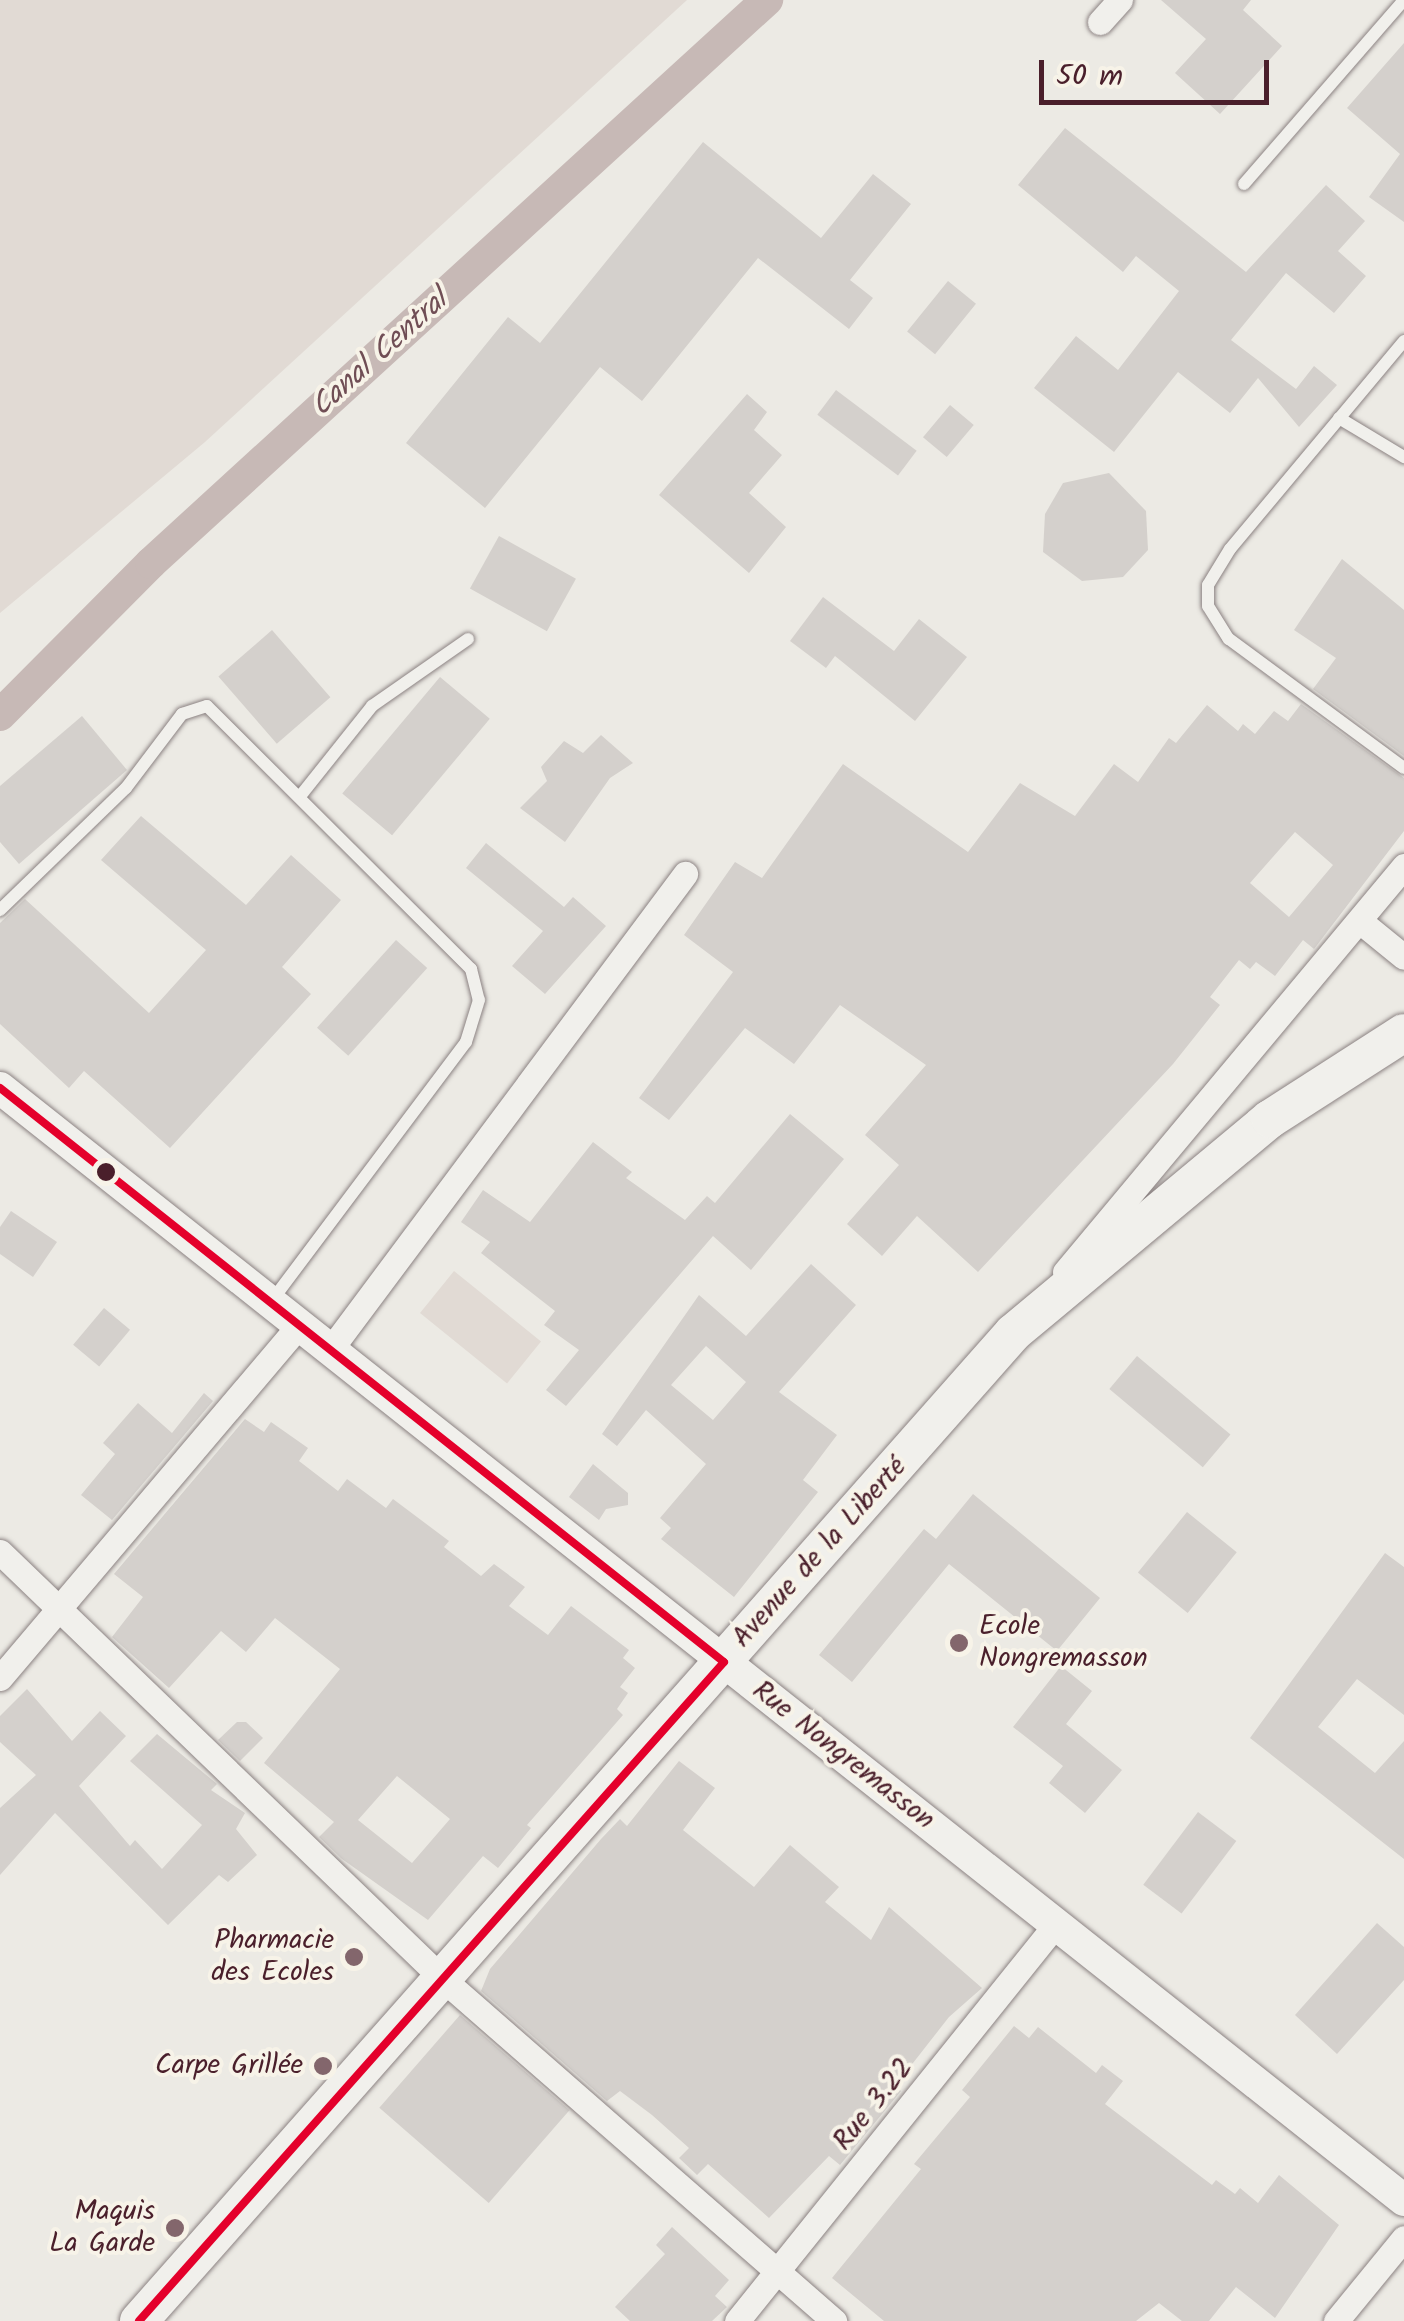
<!DOCTYPE html>
<html>
<head>
<meta charset="utf-8">
<style>
	body { margin:0 }
	#map { position:relative; width:1404px; height:2321px; overflow:hidden; background:#eceae4; font-family:Kalam,sans-serif }
	div>[style] { position:absolute }
	.green>* { inset:0; background:#e1dad4; transform-origin:0 0 }
	.canal>* { height:32px; margin:-16px; padding:0 16px; transform-origin:16px; border-radius:16px; background:#c7b9b6 }
	.building>* { inset:0; background:#d4d0cc; transform-origin:0 0 }
	.roads { filter:drop-shadow(0 0 2px #8b8282) drop-shadow(0 0 2px #8b8282) }
	.service>* { height:12px; margin:-6px; padding:0 6px; transform-origin:6px; border-radius:6px; background:#f1f0ec }
	.minor>* { height:25px; margin:-12.5px; padding:0 12.5px; transform-origin:12.5px; border-radius:12.5px; background:#f1f0ec }
	.tertiary>* { height:32px; margin:-16px; padding:0 16px; transform-origin:16px; border-radius:16px; background:#f1f0ec }
	.secondary>* { height:38px; margin:-19px; padding:0 19px; transform-origin:19px; border-radius:19px; background:#f1f0ec }
	.bus-1>* { height:8px; margin:-4px; padding:0 4px; transform-origin:4px; border-radius:4px; background:#e4002b }
	.dots>* { width:28px; height:28px; translate:-50% -50%; box-sizing:border-box; border:5px solid #f7f3e8; border-radius:50% }
	span { translate:-50% -50%; white-space:nowrap; text-align:center; line-height:1.15; -webkit-text-stroke:8px #f7f3e8; paint-order:stroke }
	.street-label { font-size:28px; color:#4a1f2b }
	.poi-label { font-size:28px; color:#4a1f2b }
	.left { translate:0 -50%; text-align:left }
	.right { translate:-100% -50%; text-align:right }
	.water-label { font-size:30px; color:#704e55; font-style:italic }
	.scale { position:absolute; left:1039px; top:60px; width:230px; height:45px; box-sizing:border-box; border:5px solid #4a1f2b; border-top:0; padding-left:12px; font-size:30px; line-height:35px; white-space:nowrap; color:#4a1f2b; -webkit-text-stroke:8px #f7f3e8; paint-order:stroke }
</style>
</head>
<body>
<div id="map">
	<div class="green">
		<div style="clip-path:polygon(0 0,687px 0,205px 442px,0 613px)"></div>
		<div style="left:454px;top:1271px;width:112px;height:54px;rotate:39deg"></div>
	</div>
	<div class="canal">
		<div style="left:0;top:715px;width:214px;rotate:-45.2deg"></div>
		<div style="left:151px;top:563px;width:835px;rotate:-42.43deg"></div>
	</div>
	<div class="building">
		<div style="clip-path:polygon(1161px 0,1251px 0,1243px 10px,1282px 46px,1220px 114px,1175px 73px,1206px 39px)"></div>
		<div style="clip-path:polygon(1404px 43px,1404px 222px,1369px 197px,1400px 154px,1347px 108px)"></div>
		<div style="clip-path:polygon(1065px 128px,1246px 272px,1326px 185px,1365px 221px,1338px 251px,1366px 276px,1334px 313px,1286px 273px,1231px 340px,1296px 389px,1314px 366px,1337px 385px,1299px 427px,1258px 378px,1230px 413px,1178px 372px,1114px 452px,1034px 388px,1076px 336px,1118px 370px,1179px 291px,1136px 256px,1123px 272px,1018px 185px)"></div>
		<div style="clip-path:polygon(703px 142px,821px 238px,873px 174px,911px 204px,850px 280px,873px 298px,849px 329px,758px 258px,642px 401px,600px 367px,485px 508px,406px 443px,508px 317px,540px 343px)"></div>
		<div style="left:948px;top:281px;width:36px;height:65px;rotate:39deg"></div>
		<div style="left:836px;top:390px;width:101px;height:31px;rotate:37deg"></div>
		<div style="clip-path:polygon(747px 394px,767px 412px,754px 430px,782px 455px,749px 493px,786px 527px,749px 573px,659px 495px)"></div>
		<div style="left:950px;top:405px;width:31px;height:42px;rotate:40deg"></div>
		<div style="clip-path:polygon(1109px 473px,1146px 511px,1148px 550px,1123px 577px,1082px 581px,1043px 552px,1045px 514px,1063px 483px)"></div>
		<div style="left:499px;top:536px;width:88px;height:60px;rotate:29deg"></div>
		<div style="clip-path:polygon(1342px 559px,1404px 610px,1404px 756px,1313px 689px,1336px 658px,1294px 630px)"></div>
		<div style="clip-path:polygon(823px 597px,894px 651px,919px 619px,967px 657px,915px 721px,835px 656px,826px 668px,790px 641px)"></div>
		<div style="left:272px;top:630px;width:89px;height:71px;rotate:49deg"></div>
		<div style="left:440px;top:677px;width:65px;height:152px;rotate:40deg"></div>
		<div style="clip-path:polygon(evenodd,1301px 704px,1404px 778px,1404px 831px,1314px 949px,1303px 940px,1275px 976px,1256px 962px,1250px 969px,1239px 960px,1210px 997px,1220px 1005px,1173px 1064px,978px 1272px,917px 1216px,882px 1256px,847px 1224px,899px 1165px,865px 1135px,926px 1065px,840px 1005px,794px 1064px,745px 1028px,669px 1120px,639px 1098px,733px 972px,684px 935px,735px 862px,762px 878px,843px 764px,968px 852px,1020px 783px,1075px 816px,1114px 764px,1138px 782px,1169px 738px,1176px 743px,1207px 705px,1238px 731px,1243px 724px,1255px 734px,1274px 711px,1288px 721px,1301px 704px,1295px 832px,1333px 865px,1289px 917px,1250px 883px,1295px 832px)"></div>
		<div style="clip-path:polygon(82px 716px,127px 770px,19px 864px,0 842px,0 786px)"></div>
		<div style="clip-path:polygon(601px 735px,633px 763px,610px 778px,565px 842px,520px 808px,547px 781px,541px 767px,564px 741px,583px 753px)"></div>
		<div style="clip-path:polygon(141px 816px,246px 905px,291px 855px,341px 900px,282px 967px,311px 994px,170px 1148px,84px 1071px,69px 1088px,0 1024px,0 923px,25px 899px,149px 1013px,206px 950px,101px 860px)"></div>
		<div style="clip-path:polygon(486px 843px,564px 907px,573px 897px,606px 926px,545px 994px,512px 966px,543px 931px,466px 868px)"></div>
		<div style="left:396px;top:940px;width:42px;height:118px;rotate:42deg"></div>
		<div style="clip-path:polygon(790px 1114px,844px 1159px,751px 1270px,713px 1236px,566px 1406px,546px 1390px,579px 1350px,544px 1325px,555px 1311px,481px 1253px,490px 1242px,461px 1222px,483px 1190px,530px 1222px,593px 1142px,632px 1172px,626px 1178px,685px 1220px,707px 1196px,715px 1203px)"></div>
		<div style="clip-path:polygon(11px 1211px,57px 1242px,33px 1277px,0 1254px,0 1227px)"></div>
		<div style="clip-path:polygon(evenodd,811px 1264px,856px 1305px,779px 1392px,837px 1435px,803px 1480px,818px 1492px,734px 1597px,661px 1539px,671px 1528px,660px 1518px,706px 1464px,646px 1410px,617px 1446px,602px 1434px,699px 1295px,746px 1336px,811px 1264px,706px 1346px,746px 1382px,713px 1420px,671px 1385px,706px 1346px)"></div>
		<div style="left:104px;top:1308px;width:34px;height:48px;rotate:40deg"></div>
		<div style="left:1137px;top:1356px;width:122px;height:43px;rotate:40deg"></div>
		<div style="clip-path:polygon(204px 1393px,213px 1401px,112px 1520px,81px 1495px,115px 1454px,103px 1443px,138px 1403px,172px 1433px)"></div>
		<div style="clip-path:polygon(evenodd,245px 1419px,264px 1432px,271px 1422px,308px 1448px,299px 1461px,338px 1491px,347px 1479px,386px 1508px,393px 1499px,449px 1541px,444px 1547px,481px 1576px,494px 1564px,525px 1587px,509px 1606px,548px 1635px,571px 1606px,629px 1650px,623px 1658px,635px 1668px,620px 1687px,628px 1693px,617px 1709px,623px 1715px,527px 1825px,531px 1828px,498px 1868px,483px 1856px,428px 1920px,342px 1859px,319px 1837px,334px 1822px,264px 1763px,340px 1669px,275px 1618px,246px 1652px,221px 1631px,169px 1688px,112px 1637px,143px 1597px,114px 1574px,245px 1419px,397px 1776px,450px 1819px,412px 1863px,358px 1820px,397px 1776px)"></div>
		<div style="clip-path:polygon(593px 1464px,628px 1493px,628px 1505px,606px 1509px,599px 1520px,569px 1497px)"></div>
		<div style="clip-path:polygon(973px 1494px,1100px 1598px,1057px 1651px,949px 1564px,852px 1682px,819px 1655px,924px 1529px,936px 1539px)"></div>
		<div style="left:1187px;top:1512px;width:64px;height:78px;rotate:39deg"></div>
		<div style="clip-path:polygon(1385px 1553px,1404px 1567px,1404px 1715px,1357px 1679px,1318px 1727px,1375px 1773px,1404px 1741px,1404px 1859px,1250px 1738px)"></div>
		<div style="clip-path:polygon(1061px 1666px,1092px 1691px,1066px 1724px,1122px 1770px,1085px 1813px,1049px 1783px,1063px 1766px,1013px 1727px)"></div>
		<div style="clip-path:polygon(27px 1689px,72px 1741px,100px 1711px,126px 1736px,79px 1786px,130px 1846px,135px 1840px,162px 1869px,202px 1825px,130px 1761px,157px 1734px,217px 1784px,211px 1790px,245px 1813px,236px 1829px,257px 1855px,228px 1882px,219px 1875px,168px 1925px,55px 1813px,0 1875px,0 1808px,36px 1775px,0 1742px,0 1716px)"></div>
		<div style="clip-path:polygon(237px 1722px,246px 1722px,263px 1738px,240px 1761px,218px 1740px)"></div>
		<div style="clip-path:polygon(679px 1761px,715px 1788px,683px 1830px,754px 1887px,790px 1845px,839px 1887px,825px 1902px,871px 1940px,889px 1907px,982px 1988px,949px 2017px,895px 2086px,901px 2091px,840px 2165px,829px 2156px,769px 2218px,708px 2164px,697px 2175px,679px 2158px,689px 2148px,652px 2115px,620px 2091px,607px 2101px,481px 1991px,490px 1969px,601px 1839px,620px 1819px,627px 1826px)"></div>
		<div style="left:1198px;top:1812px;width:48px;height:91px;rotate:37deg"></div>
		<div style="clip-path:polygon(1377px 1923px,1404px 1947px,1404px 1980px,1337px 2054px,1295px 2015px)"></div>
		<div style="left:460px;top:2015px;width:145px;height:123px;rotate:41deg"></div>
		<div style="clip-path:polygon(1014px 2026px,1029px 2038px,1038px 2027px,1096px 2073px,1102px 2065px,1123px 2081px,1105px 2104px,1212px 2185px,1216px 2180px,1235px 2194px,1240px 2188px,1258px 2203px,1279px 2175px,1339px 2225px,1275px 2318px,1236px 2287px,1209px 2321px,1182px 2321px,1159px 2303px,1136px 2321px,884px 2321px,832px 2278px,921px 2169px,914px 2164px,970px 2097px,962px 2090px)"></div>
		<div style="clip-path:polygon(672px 2227px,729px 2280px,715px 2296px,727px 2307px,712px 2321px,630px 2321px,615px 2307px,665px 2254px,656px 2245px)"></div>
	</div>
	<div class="roads">
		<div class="service">
			<div style="left:1244px;top:184px;width:244px;rotate:-49deg"></div>
			<div style="left:1404px;top:341px;width:271px;rotate:129.9deg"></div>
			<div style="left:1230px;top:549px;width:42px;rotate:121.4deg"></div>
			<div style="left:1208px;top:585px;width:21px;rotate:90deg"></div>
			<div style="left:1208px;top:606px;width:39px;rotate:58deg"></div>
			<div style="left:1229px;top:639px;width:217px;rotate:36.4deg"></div>
			<div style="left:1339px;top:418px;width:76px;rotate:31deg"></div>
			<div style="left:301px;top:795px;width:114px;rotate:-51.4deg"></div>
			<div style="left:372px;top:706px;width:117px;rotate:-34.9deg"></div>
			<div style="left:0;top:910px;width:175px;rotate:-44.1deg"></div>
			<div style="left:126px;top:788px;width:93px;rotate:-52.9deg"></div>
			<div style="left:182px;top:714px;width:26px;rotate:-18deg"></div>
			<div style="left:207px;top:706px;width:373px;rotate:44.9deg"></div>
			<div style="left:471px;top:969px;width:32px;rotate:76deg"></div>
			<div style="left:479px;top:1000px;width:44px;rotate:107.2deg"></div>
			<div style="left:466px;top:1042px;width:323px;rotate:126.9deg"></div>
		</div>
		<div class="minor">
			<div style="left:1100px;top:22px;width:30px;rotate:-48deg"></div>
			<div style="left:1361px;top:922px;width:55px;rotate:39.1deg"></div>
			<div style="left:1065px;top:1272px;width:529px;rotate:-50.14deg"></div>
			<div style="left:330px;top:1350px;width:594px;rotate:-53.28deg"></div>
			<div style="left:0;top:1552px;width:618px;rotate:43.95deg"></div>
			<div style="left:445px;top:1981px;width:517px;rotate:41.15deg"></div>
			<div style="left:0;top:1678px;width:461px;rotate:-49.7deg"></div>
			<div style="left:737px;top:2321px;width:509px;rotate:-51.22deg"></div>
			<div style="left:1336px;top:2321px;width:107px;rotate:-50.7deg"></div>
		</div>
		<div class="tertiary">
			<div style="left:0;top:1088px;width:1791px;rotate:38.38deg"></div>
		</div>
		<div class="secondary">
			<div style="left:139px;top:2321px;width:1319px;rotate:-48.5deg"></div>
			<div style="left:1013px;top:1333px;width:334px;rotate:-39.8deg"></div>
			<div style="left:1270px;top:1119px;width:159px;rotate:-32.7deg"></div>
		</div>
	</div>
	<div class="bus-1">
		<div style="left:0;top:1088px;width:924px;rotate:38.41deg"></div>
		<div style="left:139px;top:2321px;width:881px;rotate:-48.4deg"></div>
	</div>
	<div class="dots">
		<div style="left:106px;top:1172px;background:#4a1f2b"></div>
		<div style="left:959px;top:1643px;background:#83666c"></div>
		<div style="left:354px;top:1957px;background:#83666c"></div>
		<div style="left:323px;top:2066px;background:#83666c"></div>
		<div style="left:175px;top:2228px;background:#83666c"></div>
	</div>
	<div class="street-label">
		<span style="left:820px;top:1553px;rotate:-48deg">Avenue de la Liberté</span>
		<span style="left:843px;top:1756px;rotate:38deg">Rue Nongremasson</span>
		<span style="left:874px;top:2105px;rotate:-51deg">Rue 3.22</span>
	</div>
	<div class="poi-label">
		<span class="left" style="left:979px;top:1643px">Ecole<br>Nongremasson</span>
		<span class="right" style="left:334px;top:1957px">Pharmacie<br>des Ecoles</span>
		<span class="right" style="left:303px;top:2066px">Carpe Grillée</span>
		<span class="right" style="left:155px;top:2228px">Maquis<br>La Garde</span>
	</div>
	<div class="water-label">
		<span style="left:380px;top:354px;rotate:-42deg">Canal Central</span>
	</div>
	<div class="scale">50 m</div>
</div>
</body>
</html>
